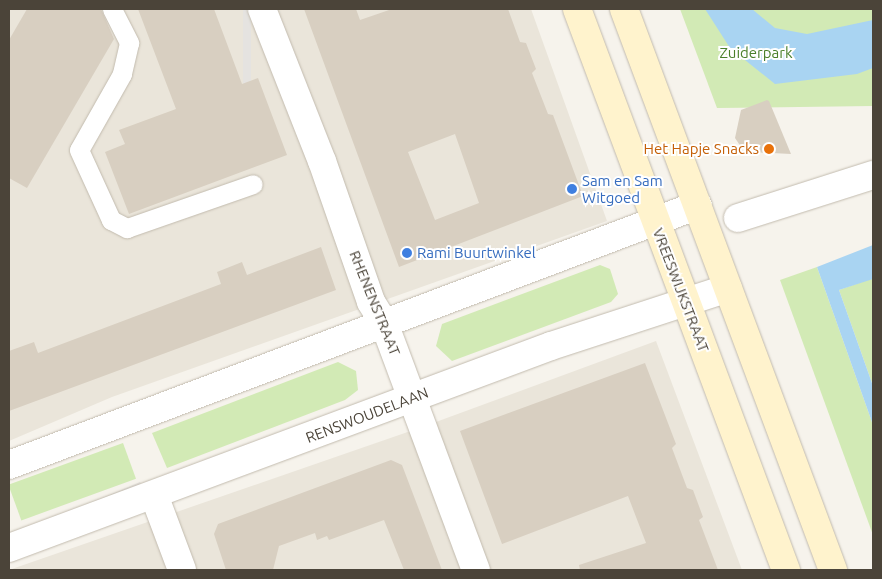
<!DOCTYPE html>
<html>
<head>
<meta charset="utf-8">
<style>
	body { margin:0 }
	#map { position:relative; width:882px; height:579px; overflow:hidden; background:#f6f3ec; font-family:Ubuntu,sans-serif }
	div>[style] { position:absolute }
	.residential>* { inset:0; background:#eae5da }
	.green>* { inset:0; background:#d2eab5; transform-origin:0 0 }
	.parking>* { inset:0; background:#e5e3e0; transform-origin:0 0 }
	.water>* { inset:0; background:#a9d4f2 }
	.building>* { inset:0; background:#d8cfc1 }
	.roads { filter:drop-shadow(0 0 1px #c2bbae) drop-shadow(0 0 1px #c2bbae) }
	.service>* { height:19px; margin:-9.5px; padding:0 9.5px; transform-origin:9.5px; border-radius:9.5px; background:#fff }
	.pedestrian>* { height:28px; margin:-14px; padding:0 14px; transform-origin:14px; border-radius:14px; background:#fff }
	.minor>* { height:28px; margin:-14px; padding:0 14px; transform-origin:14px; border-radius:14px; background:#fff }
	.secondary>* { height:28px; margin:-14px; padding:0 14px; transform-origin:14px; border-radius:14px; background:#fff3cd }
	.dots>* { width:14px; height:14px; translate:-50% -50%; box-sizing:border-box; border:2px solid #fff; border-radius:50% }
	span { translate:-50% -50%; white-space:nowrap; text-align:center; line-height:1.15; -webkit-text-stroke:4px #fff; paint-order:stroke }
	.park-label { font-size:15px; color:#4a7f2a }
	.food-label { font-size:15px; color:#c56008 }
	.right { translate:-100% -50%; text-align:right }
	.shop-label { font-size:15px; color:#366cbe }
	.left { translate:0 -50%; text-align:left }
	.street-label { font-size:15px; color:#4b4439 }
	.frame { position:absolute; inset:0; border:10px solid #4b4439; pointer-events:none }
</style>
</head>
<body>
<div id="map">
	<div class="residential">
		<div style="clip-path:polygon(9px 9px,531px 9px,607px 221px,112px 397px,9px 441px)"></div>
		<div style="clip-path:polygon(656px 341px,742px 570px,9px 570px,425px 426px)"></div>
	</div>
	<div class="green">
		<div style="clip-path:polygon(680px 9px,873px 9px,873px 106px,717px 108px)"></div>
		<div style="clip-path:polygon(600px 265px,610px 269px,618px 294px,611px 302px,452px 361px,436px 346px,442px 324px)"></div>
		<div style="clip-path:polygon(817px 267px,873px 425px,873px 535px,780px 280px)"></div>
		<div style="clip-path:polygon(873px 278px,873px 386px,839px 290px)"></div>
		<div style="clip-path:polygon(338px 362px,356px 371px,358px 390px,345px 400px,167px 468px,152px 433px)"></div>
		<div style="left:123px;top:443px;width:38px;height:122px;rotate:70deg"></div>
	</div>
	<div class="parking">
		<div style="left:243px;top:9px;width:8px;height:156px"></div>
		<div style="left:140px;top:482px;width:8px;height:140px;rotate:67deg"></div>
	</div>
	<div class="water">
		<div style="clip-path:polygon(705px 9px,752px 9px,775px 28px,807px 34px,873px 20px,873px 68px,857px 74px,775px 84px,730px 48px)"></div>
		<div style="clip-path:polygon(873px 245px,873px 279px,839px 290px,873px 386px,873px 425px,817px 267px)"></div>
	</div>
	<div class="building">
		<div style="clip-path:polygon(27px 9px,101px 9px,114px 39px,27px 188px,9px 178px,9px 40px)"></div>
		<div style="clip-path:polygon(138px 9px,214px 9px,242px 84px,258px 78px,287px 155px,129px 214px,105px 152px,125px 144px,119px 130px,176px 109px)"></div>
		<div style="clip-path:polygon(evenodd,304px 9px,356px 9px,360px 20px,392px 9px,508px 9px,520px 42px,526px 43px,536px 69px,532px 73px,548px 114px,553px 115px,583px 196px,399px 267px,304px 9px,455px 134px,479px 203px,435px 220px,408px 152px,455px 134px)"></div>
		<div style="clip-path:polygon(767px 100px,769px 101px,791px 154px,751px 152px,741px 147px,735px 138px,741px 110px)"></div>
		<div style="clip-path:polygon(321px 247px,336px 290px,9px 411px,9px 351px,34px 342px,38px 353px,221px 284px,217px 272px,242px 262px,247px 275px)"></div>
		<div style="clip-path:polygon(645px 363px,676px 444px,672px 448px,687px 488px,693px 490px,703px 517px,699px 520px,718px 570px,580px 570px,579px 565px,646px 543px,628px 496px,502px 544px,460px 431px)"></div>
		<div style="clip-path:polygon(391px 460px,402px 465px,442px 570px,404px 570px,384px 520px,329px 540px,327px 536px,317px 540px,315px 533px,279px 546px,273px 570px,226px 570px,214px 534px,218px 524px)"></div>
	</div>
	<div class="roads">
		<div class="service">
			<div style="left:112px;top:9px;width:38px;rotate:63deg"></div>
			<div style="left:129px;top:43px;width:32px;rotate:103deg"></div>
			<div style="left:122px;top:74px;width:87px;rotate:119.5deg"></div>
			<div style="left:79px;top:150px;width:77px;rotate:65.4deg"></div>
			<div style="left:111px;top:220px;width:18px;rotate:27deg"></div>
			<div style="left:127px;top:228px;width:133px;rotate:-19.2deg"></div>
		</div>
		<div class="pedestrian">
			<div style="left:738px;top:218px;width:142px;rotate:-17.7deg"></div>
		</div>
		<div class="minor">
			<div style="left:262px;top:9px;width:163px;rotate:68.5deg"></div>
			<div style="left:322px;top:161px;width:149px;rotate:70.8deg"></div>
			<div style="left:371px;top:302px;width:25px;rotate:58deg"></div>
			<div style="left:384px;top:323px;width:264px;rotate:69.6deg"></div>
			<div style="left:9px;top:465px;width:736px;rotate:-20.67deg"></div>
			<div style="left:154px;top:495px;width:80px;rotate:69.5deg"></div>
			<div style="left:9px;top:548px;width:578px;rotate:-20.44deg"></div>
			<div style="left:551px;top:346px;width:186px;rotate:-18.1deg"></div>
		</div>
		<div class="secondary">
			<div style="left:577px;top:9px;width:599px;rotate:69.57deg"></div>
			<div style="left:624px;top:9px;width:599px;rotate:69.57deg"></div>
		</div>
	</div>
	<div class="dots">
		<div style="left:769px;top:149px;background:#e8710a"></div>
		<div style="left:572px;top:189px;background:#3f7fe0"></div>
		<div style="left:407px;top:253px;background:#3f7fe0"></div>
	</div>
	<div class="park-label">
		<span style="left:756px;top:53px">Zuiderpark</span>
	</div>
	<div class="food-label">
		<span class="right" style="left:759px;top:149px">Het Hapje Snacks</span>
	</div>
	<div class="shop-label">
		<span class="left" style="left:582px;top:189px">Sam en Sam<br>Witgoed</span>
		<span class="left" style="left:417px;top:253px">Rami Buurtwinkel</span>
	</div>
	<div class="street-label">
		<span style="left:681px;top:290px;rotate:69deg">VREESWIJKSTRAAT</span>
		<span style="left:375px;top:303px;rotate:68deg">RHENENSTRAAT</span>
		<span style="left:367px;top:415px;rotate:-21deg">RENSWOUDELAAN</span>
	</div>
	<div class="frame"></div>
</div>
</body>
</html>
